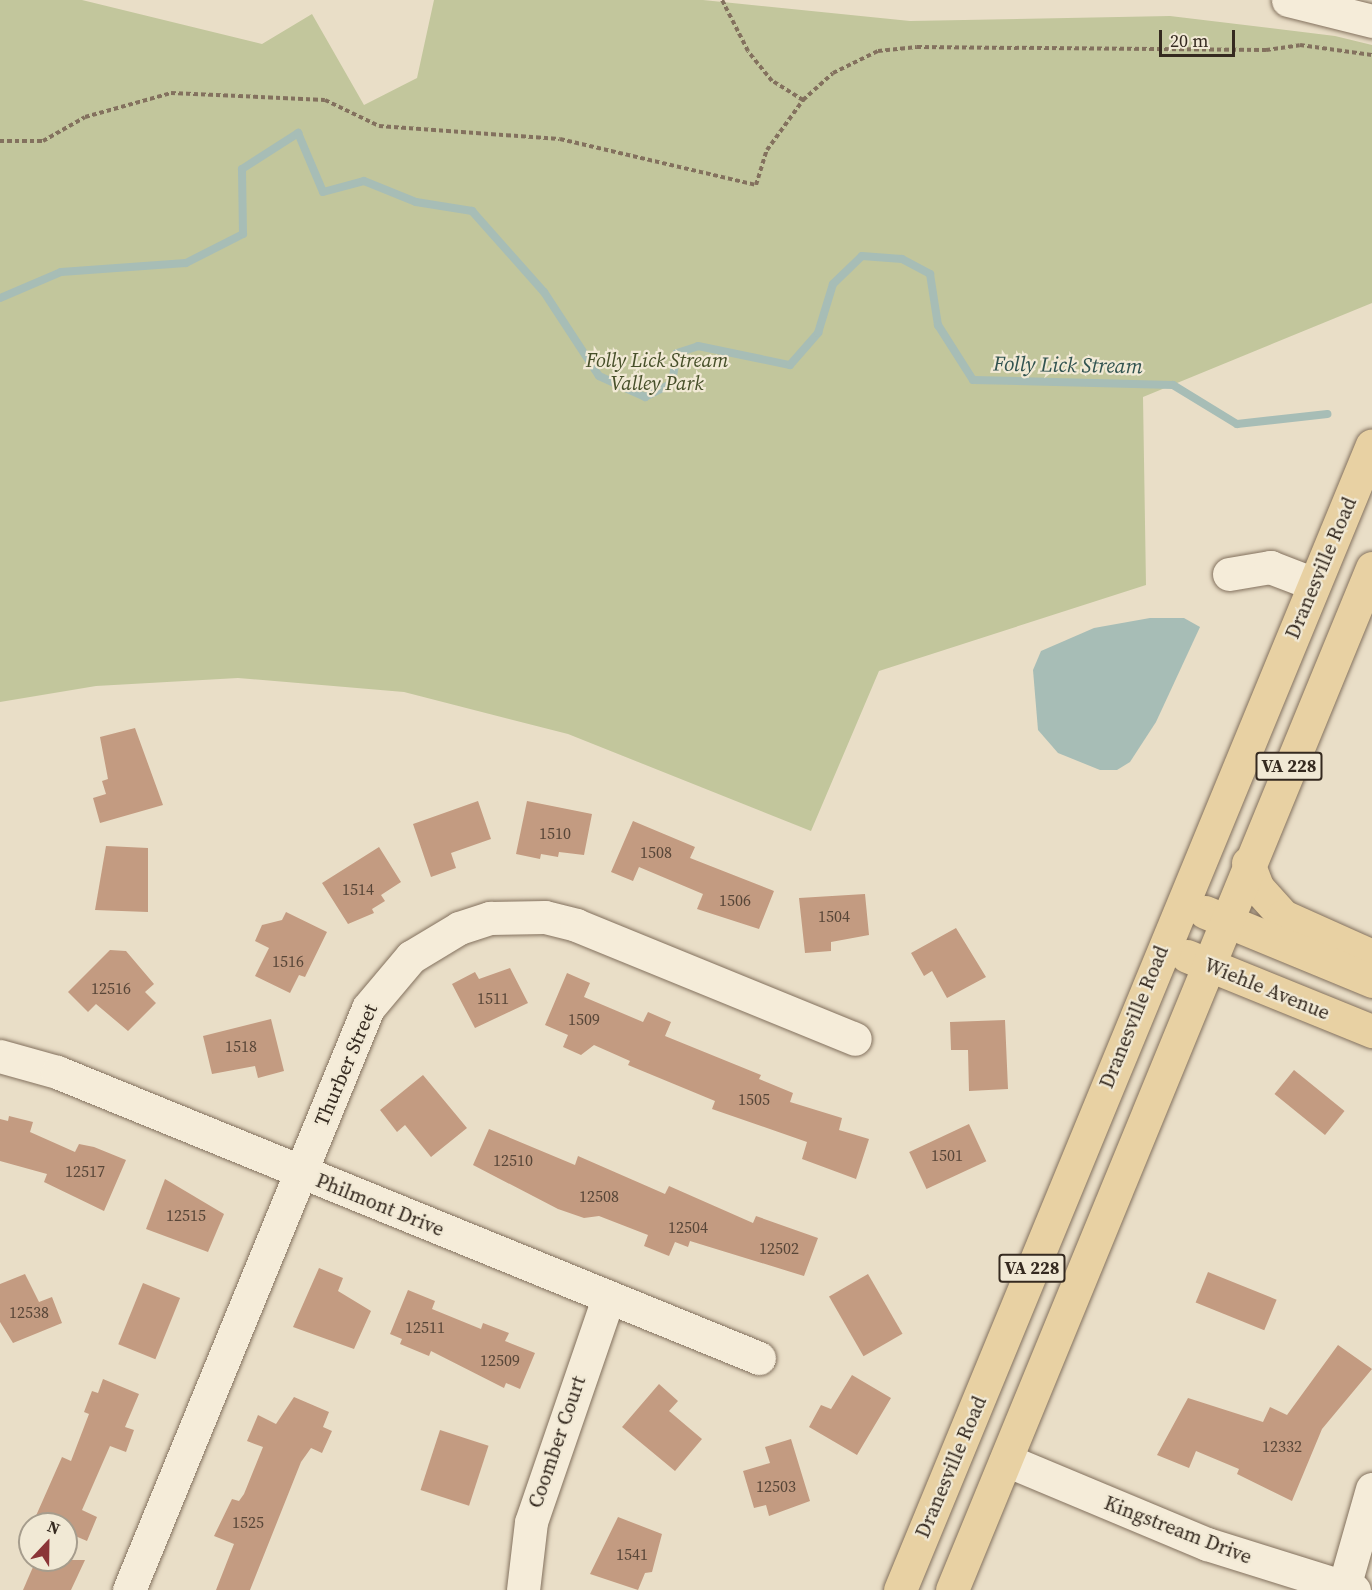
<!DOCTYPE html>
<html>
<head>
<meta charset="utf-8">
<style>
	body { margin:0 }
	#map { position:relative; width:1372px; height:1590px; overflow:hidden; background:#e9dec7; font-family:"Source Serif 4",serif }
	div>[style] { position:absolute }
	.green>* { inset:0; background:#c2c69c }
	.water>* { inset:0; background:#a7bdb6 }
	.stream>* { height:8px; margin:-4px; padding:0 4px; transform-origin:4px; border-radius:4px; background:#a7bdb6 }
	.building>* { inset:0; background:#c39b81; transform-origin:0 0 }
	.path>* { height:4px; margin-top:-2px; transform-origin:0; background:repeating-linear-gradient(90deg,#83715e 0 4.5px,transparent 0 7.5px) }
	.roads { filter:drop-shadow(0 0 2px #83715e) drop-shadow(0 0 2px #83715e) }
	.minor>* { height:33px; margin:-16.5px; padding:0 16.5px; transform-origin:16.5px; border-radius:16.5px; background:#f5ecd9 }
	.major>* { height:33px; margin:-16.5px; padding:0 16.5px; transform-origin:16.5px; border-radius:16.5px; background:#e8d1a3 }
	span { translate:-50% -50%; white-space:nowrap; text-align:center; line-height:1.15; -webkit-text-stroke:4.5px #f1e9d5; paint-order:stroke }
	.number-label { font-size:16px; color:#584638 }
	.number-label span { -webkit-text-stroke-width:0 }
	.shield-label span { padding:2px 4px; background:#f1e9d5; border:2px solid; border-radius:4px; -webkit-text-stroke-width:0 }
	.shield-label { font-size:18px; color:#352a20; font-weight:700 }
	.park-label { font-size:20px; color:#464f29; font-style:italic }
	.street-label { font-size:20px; color:#352a20 }
	.water-label { font-size:21px; color:#315350; font-style:italic }
	.north { position:absolute; left:18px; top:1512px; width:60px; height:60px; box-sizing:border-box; background:#f1e9d5; border:2px solid #a69d8d; border-radius:50%; rotate:22deg; font-size:16px; font-weight:700; line-height:24px; text-align:center; color:#352a20 }
	.north::after { content:''; display:block; margin:auto; width:21px; height:27px; background:#8b3538; clip-path:polygon(50% 0,100% 100%,50% 72%,0 100%) }
	.scale { position:absolute; left:1159px; top:30px; width:76px; height:27px; box-sizing:border-box; border:3px solid #352a20; border-top:0; padding-left:8px; font-size:18px; line-height:21px; white-space:nowrap; color:#352a20; -webkit-text-stroke:4px #f1e9d5; paint-order:stroke }
</style>
</head>
<body>
<div id="map">
	<div class="green">
		<div style="clip-path:polygon(0 0,82px 0,262px 44px,312px 14px,364px 105px,417px 78px,434px 0,703px 0,910px 21px,1170px 16px,1335px 36px,1372px 45px,1372px 303px,1143px 397px,1146px 585px,879px 671px,811px 831px,568px 734px,404px 692px,238px 678px,96px 686px,0 702px)"></div>
	</div>
	<div class="water">
		<div style="clip-path:polygon(1150px 618px,1184px 618px,1200px 627px,1156px 722px,1130px 762px,1117px 770px,1100px 770px,1058px 753px,1038px 730px,1033px 670px,1041px 651px,1094px 628px)"></div>
	</div>
	<div class="stream">
		<div style="left:0;top:298px;width:66px;rotate:-23.1deg"></div>
		<div style="left:61px;top:272px;width:125px;rotate:-4.1deg"></div>
		<div style="left:186px;top:263px;width:64px;rotate:-27deg"></div>
		<div style="left:243px;top:234px;width:65px;rotate:-90.9deg"></div>
		<div style="left:242px;top:169px;width:67px;rotate:-32.7deg"></div>
		<div style="left:298px;top:133px;width:64px;rotate:67deg"></div>
		<div style="left:323px;top:192px;width:42px;rotate:-15deg"></div>
		<div style="left:364px;top:181px;width:56px;rotate:22deg"></div>
		<div style="left:416px;top:202px;width:57px;rotate:9.1deg"></div>
		<div style="left:472px;top:211px;width:108px;rotate:48.4deg"></div>
		<div style="left:544px;top:292px;width:100px;rotate:56.8deg"></div>
		<div style="left:599px;top:376px;width:51px;rotate:24.5deg"></div>
		<div style="left:645px;top:397px;width:30px;rotate:-27deg"></div>
		<div style="left:672px;top:383px;width:30px;rotate:-81deg"></div>
		<div style="left:677px;top:353px;width:22px;rotate:-18deg"></div>
		<div style="left:698px;top:346px;width:94px;rotate:11.7deg"></div>
		<div style="left:790px;top:365px;width:43px;rotate:-48.8deg"></div>
		<div style="left:818px;top:333px;width:51px;rotate:-73deg"></div>
		<div style="left:833px;top:284px;width:40px;rotate:-44deg"></div>
		<div style="left:862px;top:256px;width:40px;rotate:4.3deg"></div>
		<div style="left:902px;top:259px;width:32px;rotate:28deg"></div>
		<div style="left:930px;top:274px;width:52px;rotate:81.1deg"></div>
		<div style="left:938px;top:325px;width:65px;rotate:57.5deg"></div>
		<div style="left:973px;top:380px;width:200px;rotate:1.4deg"></div>
		<div style="left:1173px;top:385px;width:75px;rotate:31.4deg"></div>
		<div style="left:1237px;top:424px;width:91px;rotate:-6.3deg"></div>
	</div>
	<div class="building">
		<div style="clip-path:polygon(135px 728px,163px 805px,100px 823px,93px 798px,106px 794px,102px 781px,108px 779px,100px 737px)"></div>
		<div style="clip-path:polygon(478px 801px,491px 839px,451px 853px,456px 868px,431px 877px,413px 824px)"></div>
		<div style="clip-path:polygon(527px 801px,592px 814px,584px 855px,559px 852px,558px 857px,541px 854px,540px 859px,516px 854px)"></div>
		<div style="clip-path:polygon(633px 821px,695px 847px,690px 858px,774px 891px,759px 929px,697px 909px,703px 894px,639px 867px,633px 881px,611px 872px)"></div>
		<div style="clip-path:polygon(106px 846px,148px 848px,148px 912px,95px 910px)"></div>
		<div style="clip-path:polygon(379px 847px,401px 882px,381px 895px,385px 901px,372px 909px,374px 913px,348px 924px,322px 883px)"></div>
		<div style="clip-path:polygon(865px 894px,869px 935px,831px 942px,831px 951px,805px 953px,799px 898px)"></div>
		<div style="clip-path:polygon(286px 912px,327px 932px,305px 977px,299px 975px,290px 993px,255px 976px,269px 948px,255px 941px,262px 925px,282px 920px)"></div>
		<div style="clip-path:polygon(956px 928px,986px 977px,947px 998px,932px 971px,924px 976px,911px 953px)"></div>
		<div style="clip-path:polygon(110px 950px,126px 951px,154px 984px,145px 992px,156px 1003px,128px 1031px,96px 1004px,88px 1012px,68px 992px)"></div>
		<div style="clip-path:polygon(510px 968px,528px 1003px,475px 1028px,452px 984px,475px 972px,479px 979px)"></div>
		<div style="clip-path:polygon(567px 973px,590px 983px,584px 997px,643px 1022px,648px 1012px,671px 1022px,665px 1036px,761px 1075px,759px 1079px,793px 1093px,790px 1102px,842px 1118px,839px 1130px,869px 1139px,856px 1179px,802px 1159px,807px 1142px,712px 1109px,715px 1101px,628px 1065px,630px 1061px,594px 1045px,581px 1055px,563px 1047px,568px 1035px,545px 1025px)"></div>
		<div style="clip-path:polygon(271px 1019px,284px 1071px,258px 1078px,255px 1066px,212px 1074px,203px 1036px)"></div>
		<div style="clip-path:polygon(1005px 1020px,1008px 1089px,969px 1091px,968px 1050px,951px 1050px,950px 1022px)"></div>
		<div style="left:1294px;top:1070px;width:65px;height:31px;rotate:39deg"></div>
		<div style="clip-path:polygon(423px 1075px,467px 1128px,431px 1157px,405px 1125px,397px 1132px,380px 1110px)"></div>
		<div style="clip-path:polygon(9px 1116px,33px 1122px,30px 1132px,75px 1152px,79px 1144px,94px 1147px,126px 1160px,104px 1211px,44px 1182px,47px 1174px,0 1161px,0 1119px,8px 1121px)"></div>
		<div style="left:969px;top:1124px;width:41px;height:66px;rotate:65deg"></div>
		<div style="clip-path:polygon(489px 1129px,575px 1165px,578px 1156px,665px 1194px,669px 1186px,753px 1223px,756px 1216px,818px 1238px,804px 1276px,690px 1241px,688px 1247px,675px 1242px,669px 1256px,644px 1246px,648px 1235px,599px 1216px,584px 1218px,558px 1209px,473px 1165px)"></div>
		<div style="clip-path:polygon(165px 1179px,224px 1214px,208px 1252px,146px 1229px)"></div>
		<div style="clip-path:polygon(319px 1268px,343px 1278px,338px 1291px,371px 1311px,354px 1349px,293px 1327px)"></div>
		<div style="left:1208px;top:1272px;width:74px;height:33px;rotate:22deg"></div>
		<div style="clip-path:polygon(25px 1274px,39px 1302px,52px 1297px,62px 1323px,13px 1343px,0 1322px,0 1284px)"></div>
		<div style="left:868px;top:1274px;width:69px;height:45px;rotate:60deg"></div>
		<div style="left:143px;top:1283px;width:40px;height:66px;rotate:22deg"></div>
		<div style="clip-path:polygon(408px 1290px,435px 1301px,432px 1309px,481px 1329px,483px 1323px,509px 1333px,505px 1341px,535px 1353px,520px 1389px,506px 1383px,504px 1388px,431px 1351px,429px 1356px,400px 1344px,402px 1339px,390px 1334px)"></div>
		<div style="clip-path:polygon(1338px 1345px,1372px 1369px,1322px 1429px,1292px 1501px,1237px 1474px,1239px 1469px,1196px 1451px,1189px 1468px,1157px 1455px,1188px 1398px,1263px 1422px,1270px 1407px,1287px 1415px)"></div>
		<div style="clip-path:polygon(852px 1375px,891px 1398px,857px 1455px,809px 1427px,821px 1405px,831px 1409px)"></div>
		<div style="clip-path:polygon(103px 1379px,139px 1394px,125px 1427px,134px 1430px,126px 1452px,110px 1446px,82px 1510px,97px 1517px,87px 1541px,66px 1532px,66px 1524px,35px 1518px,62px 1457px,71px 1461px,89px 1414px,84px 1412px,92px 1391px,98px 1393px)"></div>
		<div style="clip-path:polygon(659px 1384px,678px 1401px,669px 1411px,702px 1439px,675px 1471px,622px 1427px)"></div>
		<div style="clip-path:polygon(294px 1397px,329px 1412px,323px 1427px,332px 1431px,322px 1453px,311px 1448px,301px 1462px,250px 1590px,216px 1590px,234px 1544px,214px 1536px,232px 1499px,239px 1501px,244px 1494px,263px 1447px,247px 1441px,258px 1415px,276px 1424px)"></div>
		<div style="left:440px;top:1430px;width:51px;height:63px;rotate:18deg"></div>
		<div style="clip-path:polygon(791px 1439px,810px 1501px,769px 1516px,766px 1505px,754px 1508px,743px 1471px,770px 1463px,765px 1447px)"></div>
		<div style="clip-path:polygon(618px 1517px,662px 1534px,652px 1572px,645px 1573px,638px 1590px,590px 1574px)"></div>
		<div style="clip-path:polygon(36px 1560px,85px 1560px,71px 1590px,23px 1590px)"></div>
	</div>
	<div class="path">
		<div style="left:803px;top:100px;width:40px;rotate:-42deg"></div>
		<div style="left:833px;top:73px;width:50px;rotate:-26.1deg"></div>
		<div style="left:878px;top:51px;width:39px;rotate:-6deg"></div>
		<div style="left:917px;top:47px;width:349px;rotate:0.5deg"></div>
		<div style="left:1266px;top:50px;width:34px;rotate:-8deg"></div>
		<div style="left:1300px;top:45px;width:73px;rotate:7.9deg"></div>
		<div style="left:0;top:141px;width:43px"></div>
		<div style="left:43px;top:141px;width:48px;rotate:-29.7deg"></div>
		<div style="left:85px;top:117px;width:89px;rotate:-15.6deg"></div>
		<div style="left:171px;top:93px;width:154px;rotate:2.6deg"></div>
		<div style="left:325px;top:100px;width:60px;rotate:25.7deg"></div>
		<div style="left:379px;top:126px;width:181px;rotate:4.1deg"></div>
		<div style="left:560px;top:139px;width:201px;rotate:13.2deg"></div>
		<div style="left:756px;top:185px;width:37px;rotate:-73deg"></div>
		<div style="left:767px;top:150px;width:62px;rotate:-54.2deg"></div>
		<div style="left:803px;top:100px;width:36px;rotate:-148deg"></div>
		<div style="left:772px;top:81px;width:38px;rotate:-129deg"></div>
		<div style="left:748px;top:51px;width:57px;rotate:-117deg"></div>
	</div>
	<div class="roads">
		<div class="minor">
			<div style="left:1288px;top:0;width:87px;rotate:14deg"></div>
			<div style="left:1229px;top:574px;width:42px;rotate:-9.7deg"></div>
			<div style="left:1270px;top:567px;width:47px;rotate:21.1deg"></div>
			<div style="left:0;top:1056px;width:59px;rotate:15.7deg"></div>
			<div style="left:57px;top:1072px;width:758px;rotate:22.17deg"></div>
			<div style="left:1006px;top:1460px;width:218px;rotate:22.7deg"></div>
			<div style="left:1207px;top:1544px;width:154px;rotate:17.4deg"></div>
			<div style="left:1344px;top:1587px;width:102px;rotate:-74.1deg"></div>
			<div style="left:129px;top:1590px;width:629px;rotate:-67.67deg"></div>
			<div style="left:368px;top:1008px;width:67px;rotate:-49.9deg"></div>
			<div style="left:411px;top:957px;width:56px;rotate:-31.1deg"></div>
			<div style="left:459px;top:928px;width:33px;rotate:-18deg"></div>
			<div style="left:490px;top:918px;width:55px;rotate:-1deg"></div>
			<div style="left:545px;top:917px;width:32px;rotate:14deg"></div>
			<div style="left:576px;top:925px;width:301px;rotate:22.2deg"></div>
			<div style="left:523px;top:1590px;width:68px;rotate:-83.3deg"></div>
			<div style="left:531px;top:1522px;width:236px;rotate:-71deg"></div>
		</div>
		<div class="major">
			<div style="left:1248px;top:863px;width:26px;rotate:69deg"></div>
			<div style="left:1257px;top:887px;width:39px;rotate:48deg"></div>
			<div style="left:1283px;top:916px;width:98px;rotate:24.2deg"></div>
			<div style="left:1205px;top:912px;width:181px;rotate:22.4deg"></div>
			<div style="left:1187px;top:956px;width:200px;rotate:22.1deg"></div>
			<div style="left:900px;top:1590px;width:1238px;rotate:-67.6deg"></div>
			<div style="left:952px;top:1590px;width:1105px;rotate:-67.66deg"></div>
		</div>
	</div>
	<div class="number-label">
		<span style="left:555px;top:833px">1510</span>
		<span style="left:656px;top:852px">1508</span>
		<span style="left:358px;top:889px">1514</span>
		<span style="left:735px;top:900px">1506</span>
		<span style="left:834px;top:916px">1504</span>
		<span style="left:288px;top:961px">1516</span>
		<span style="left:111px;top:988px">12516</span>
		<span style="left:493px;top:998px">1511</span>
		<span style="left:584px;top:1019px">1509</span>
		<span style="left:241px;top:1046px">1518</span>
		<span style="left:754px;top:1099px">1505</span>
		<span style="left:947px;top:1155px">1501</span>
		<span style="left:513px;top:1160px">12510</span>
		<span style="left:85px;top:1171px">12517</span>
		<span style="left:599px;top:1196px">12508</span>
		<span style="left:186px;top:1215px">12515</span>
		<span style="left:688px;top:1227px">12504</span>
		<span style="left:779px;top:1248px">12502</span>
		<span style="left:29px;top:1312px">12538</span>
		<span style="left:425px;top:1327px">12511</span>
		<span style="left:500px;top:1360px">12509</span>
		<span style="left:1282px;top:1446px">12332</span>
		<span style="left:776px;top:1486px">12503</span>
		<span style="left:248px;top:1522px">1525</span>
		<span style="left:632px;top:1554px">1541</span>
	</div>
	<div class="shield-label">
		<span style="left:1289px;top:766px">VA 228</span>
		<span style="left:1032px;top:1268px">VA 228</span>
	</div>
	<div class="park-label">
		<span style="left:657px;top:372px">Folly Lick Stream<br>Valley Park</span>
	</div>
	<div class="street-label">
		<span style="left:1321px;top:568px;rotate:-67deg">Dranesville Road</span>
		<span style="left:1267px;top:989px;rotate:22deg">Wiehle Avenue</span>
		<span style="left:1134px;top:1017px;rotate:-68deg">Dranesville Road</span>
		<span style="left:346px;top:1065px;rotate:-67deg">Thurber Street</span>
		<span style="left:380px;top:1205px;rotate:22deg">Philmont Drive</span>
		<span style="left:557px;top:1442px;rotate:-71deg">Coomber Court</span>
		<span style="left:951px;top:1467px;rotate:-67deg">Dranesville Road</span>
		<span style="left:1178px;top:1530px;rotate:21deg">Kingstream Drive</span>
	</div>
	<div class="water-label">
		<span style="left:1068px;top:365px;rotate:1deg">Folly Lick Stream</span>
	</div>
	<div class="north">N</div>
	<div class="scale">20 m</div>
</div>
</body>
</html>
